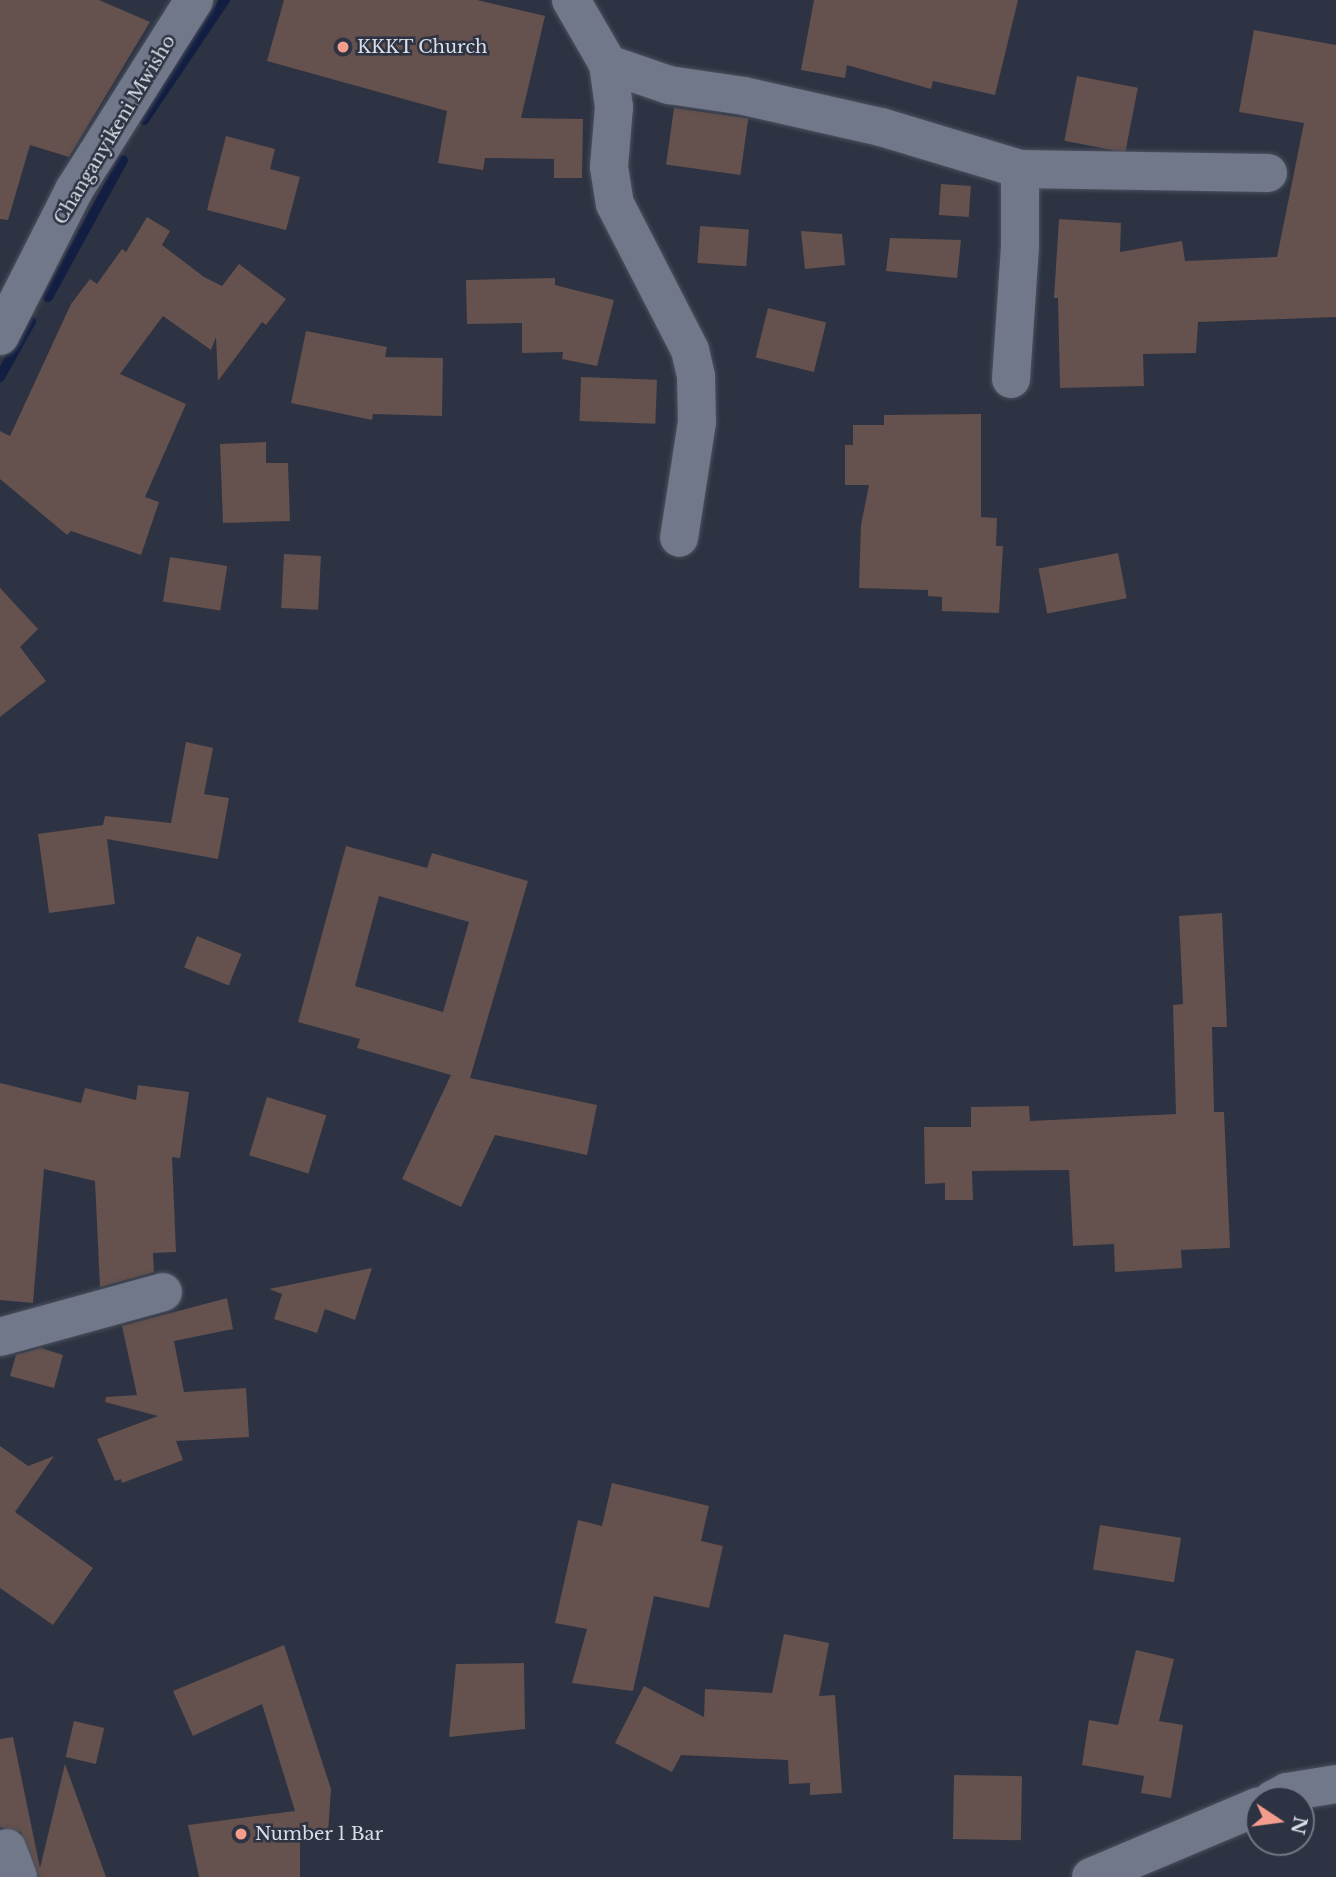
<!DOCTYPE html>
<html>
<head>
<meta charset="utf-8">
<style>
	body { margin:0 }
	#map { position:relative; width:1336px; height:1877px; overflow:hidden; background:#2d3342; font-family:"Libre Baskerville",serif }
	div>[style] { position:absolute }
	.stream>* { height:10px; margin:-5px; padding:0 5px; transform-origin:5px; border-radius:5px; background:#121e42 }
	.building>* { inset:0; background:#65514d; transform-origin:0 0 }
	.roads { filter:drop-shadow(0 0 2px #4c515d) drop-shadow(0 0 2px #4c515d) }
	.minor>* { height:38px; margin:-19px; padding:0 19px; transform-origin:19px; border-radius:19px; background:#71788a }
	.dots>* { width:19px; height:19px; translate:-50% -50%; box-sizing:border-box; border:4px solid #2d3342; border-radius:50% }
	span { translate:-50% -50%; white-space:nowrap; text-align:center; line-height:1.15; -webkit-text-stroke:5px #2d3342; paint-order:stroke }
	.poi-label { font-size:18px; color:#d9dde6 }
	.left { translate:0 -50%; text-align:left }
	.street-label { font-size:18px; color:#d9dde6 }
	.north { position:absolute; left:1245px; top:1786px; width:70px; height:70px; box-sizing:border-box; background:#2d3342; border:2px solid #727784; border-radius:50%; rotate:103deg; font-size:19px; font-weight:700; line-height:28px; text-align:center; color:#d9dde6 }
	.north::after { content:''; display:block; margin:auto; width:24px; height:32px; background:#f49d8c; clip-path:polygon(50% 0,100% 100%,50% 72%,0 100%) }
</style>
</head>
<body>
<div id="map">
	<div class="stream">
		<div style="left:144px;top:120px;width:145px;rotate:-56deg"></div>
		<div style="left:48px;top:297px;width:156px;rotate:-61.3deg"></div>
		<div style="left:0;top:377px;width:64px;rotate:-61deg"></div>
	</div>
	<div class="building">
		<div style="clip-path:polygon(0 0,99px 0,150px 22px,69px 157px,30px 145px,8px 220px,0 219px)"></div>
		<div style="clip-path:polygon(284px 0,477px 0,545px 16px,521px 118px,583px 119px,582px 178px,554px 178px,554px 159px,485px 158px,483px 170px,438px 163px,447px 111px,267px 61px)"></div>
		<div style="clip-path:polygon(814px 0,1018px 0,995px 95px,933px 81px,931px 89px,847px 65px,845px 78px,801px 70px)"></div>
		<div style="clip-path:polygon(1254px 30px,1336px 45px,1336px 317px,1198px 322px,1196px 353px,1143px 354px,1144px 386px,1060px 388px,1058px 298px,1054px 298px,1059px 219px,1121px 223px,1120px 252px,1182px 241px,1185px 261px,1277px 257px,1304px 123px,1239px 112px)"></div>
		<div style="left:1077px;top:76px;width:62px;height:66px;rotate:11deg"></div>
		<div style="left:674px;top:108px;width:75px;height:57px;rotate:8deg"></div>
		<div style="clip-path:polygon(226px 136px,275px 149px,270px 169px,300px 177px,286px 230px,207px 210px)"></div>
		<div style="left:941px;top:184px;width:30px;height:31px;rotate:4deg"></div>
		<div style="clip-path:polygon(147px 217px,170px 231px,162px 245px,204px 277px,222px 286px,239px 264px,286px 299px,266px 325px,262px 322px,218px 381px,216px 337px,211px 350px,163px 316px,120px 374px,186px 404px,145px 497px,159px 502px,141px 555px,71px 531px,67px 535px,0 479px,0 431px,10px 436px,71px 304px,90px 279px,97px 284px,122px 249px,126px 252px)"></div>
		<div style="left:700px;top:226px;width:49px;height:37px;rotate:4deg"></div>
		<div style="clip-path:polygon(801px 231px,842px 234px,845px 265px,805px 269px)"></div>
		<div style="clip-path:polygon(890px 238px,961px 240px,957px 278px,886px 271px)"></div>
		<div style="clip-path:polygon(555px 278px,555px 285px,614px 300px,597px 366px,562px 359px,563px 352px,522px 353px,522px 323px,467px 324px,466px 280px)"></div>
		<div style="left:768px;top:308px;width:60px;height:51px;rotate:14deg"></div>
		<div style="clip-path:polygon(306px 331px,387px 347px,385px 357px,443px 358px,442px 416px,373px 414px,372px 420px,291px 403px)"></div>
		<div style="left:581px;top:377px;width:76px;height:44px;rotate:2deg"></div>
		<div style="clip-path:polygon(981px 414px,981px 517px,997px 518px,996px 546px,1003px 546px,999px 613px,942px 611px,942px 597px,928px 596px,928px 590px,859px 588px,861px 525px,869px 485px,845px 485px,845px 445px,853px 445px,853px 425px,884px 425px,884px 415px)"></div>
		<div style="clip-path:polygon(266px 442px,266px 463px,288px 463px,290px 521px,223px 523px,220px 444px)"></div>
		<div style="left:1118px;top:553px;width:46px;height:81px;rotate:79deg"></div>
		<div style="left:284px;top:554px;width:37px;height:54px;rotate:3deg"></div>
		<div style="left:170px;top:557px;width:58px;height:45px;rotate:9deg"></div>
		<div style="clip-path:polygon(0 588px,38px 629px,20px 647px,46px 681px,0 717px)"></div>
		<div style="clip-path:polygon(186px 742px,213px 748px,204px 794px,229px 798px,218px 859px,107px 839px,115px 904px,49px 913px,38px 834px,103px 825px,105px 816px,171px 823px)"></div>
		<div style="clip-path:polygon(evenodd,346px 846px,427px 868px,432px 853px,528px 881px,470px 1078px,597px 1105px,587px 1155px,495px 1135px,461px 1207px,402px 1179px,451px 1075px,357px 1048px,360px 1039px,298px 1022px,346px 846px,379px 896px,469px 922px,443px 1012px,355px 986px,379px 896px)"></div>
		<div style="clip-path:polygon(1222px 913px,1227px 1027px,1212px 1027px,1214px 1112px,1224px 1112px,1230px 1248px,1181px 1250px,1182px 1268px,1115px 1272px,1114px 1244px,1073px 1246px,1069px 1170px,972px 1171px,973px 1200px,945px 1200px,945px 1183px,925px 1184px,924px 1127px,971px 1127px,971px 1107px,1029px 1106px,1030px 1121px,1176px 1114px,1173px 1005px,1183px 1004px,1179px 916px)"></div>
		<div style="left:197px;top:936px;width:48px;height:34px;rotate:22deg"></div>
		<div style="clip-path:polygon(0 1083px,81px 1103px,85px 1088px,136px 1100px,138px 1085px,189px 1092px,180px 1158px,172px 1157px,176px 1252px,153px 1253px,154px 1272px,100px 1287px,95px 1181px,44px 1169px,33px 1303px,0 1300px)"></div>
		<div style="left:267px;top:1097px;width:62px;height:61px;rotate:17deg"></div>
		<div style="clip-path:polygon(372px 1268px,355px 1320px,325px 1309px,317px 1333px,274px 1319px,282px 1294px,269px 1289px)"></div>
		<div style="clip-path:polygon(227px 1298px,233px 1329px,174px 1341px,184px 1392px,246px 1388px,249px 1437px,176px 1441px,183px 1460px,122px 1483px,121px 1479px,115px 1481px,97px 1439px,158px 1416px,105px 1402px,106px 1397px,137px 1395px,122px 1326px)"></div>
		<div style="clip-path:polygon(41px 1348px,63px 1355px,54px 1388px,10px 1376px,16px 1355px)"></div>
		<div style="clip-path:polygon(0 1446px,28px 1466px,54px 1456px,15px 1512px,93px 1568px,53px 1625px,0 1588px)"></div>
		<div style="clip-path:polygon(612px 1483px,709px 1506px,701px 1541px,723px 1546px,709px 1608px,654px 1596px,633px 1691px,572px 1683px,587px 1629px,555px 1623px,578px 1520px,602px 1526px)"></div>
		<div style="left:1100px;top:1525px;width:82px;height:45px;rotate:9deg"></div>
		<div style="clip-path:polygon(784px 1634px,829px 1643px,819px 1696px,835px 1695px,842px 1793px,810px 1795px,810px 1783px,789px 1784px,788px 1760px,681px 1755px,672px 1772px,615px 1743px,644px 1686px,704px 1717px,705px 1689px,772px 1693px)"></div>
		<div style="clip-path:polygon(284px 1645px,331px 1789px,328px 1833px,300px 1840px,300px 1877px,199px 1877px,188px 1825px,295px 1811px,262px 1704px,193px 1736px,173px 1691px)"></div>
		<div style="clip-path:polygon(1136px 1650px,1174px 1659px,1159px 1721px,1183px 1725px,1171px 1798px,1141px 1793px,1144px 1776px,1082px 1765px,1089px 1720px,1118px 1725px)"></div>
		<div style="clip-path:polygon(524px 1663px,525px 1729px,449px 1737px,456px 1664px)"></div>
		<div style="left:74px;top:1721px;width:31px;height:37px;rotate:13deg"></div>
		<div style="clip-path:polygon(13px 1737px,40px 1868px,65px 1764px,106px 1877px,39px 1877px,21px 1832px,0 1827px,0 1739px)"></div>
		<div style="left:954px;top:1775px;width:68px;height:64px;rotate:1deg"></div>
	</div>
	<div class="roads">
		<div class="minor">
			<div style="left:571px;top:0;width:74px;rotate:60deg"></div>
			<div style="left:608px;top:64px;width:43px;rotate:82.1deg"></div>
			<div style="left:614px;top:107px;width:60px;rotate:94.8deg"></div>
			<div style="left:609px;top:167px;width:37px;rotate:81deg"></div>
			<div style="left:615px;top:204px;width:164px;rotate:62.8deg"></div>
			<div style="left:690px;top:350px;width:27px;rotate:77deg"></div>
			<div style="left:696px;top:376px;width:46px;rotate:88.8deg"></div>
			<div style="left:697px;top:422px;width:117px;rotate:98.8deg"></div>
			<div style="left:608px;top:64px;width:65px;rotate:19deg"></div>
			<div style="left:669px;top:85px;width:76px;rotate:8.3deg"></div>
			<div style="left:744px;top:96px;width:140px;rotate:12.8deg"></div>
			<div style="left:881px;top:127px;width:145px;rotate:16.8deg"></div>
			<div style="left:1020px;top:169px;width:248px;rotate:0.9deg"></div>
			<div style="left:0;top:336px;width:164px;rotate:-63.1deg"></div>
			<div style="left:74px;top:190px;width:225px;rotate:-57.7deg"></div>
			<div style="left:1011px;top:379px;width:132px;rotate:-86.1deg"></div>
			<div style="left:1020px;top:247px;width:78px;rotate:-90deg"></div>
			<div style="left:0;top:1337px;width:169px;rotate:-15.4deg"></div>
			<div style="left:1272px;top:1800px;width:17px;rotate:-28deg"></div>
			<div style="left:1287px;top:1792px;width:50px;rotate:-9.3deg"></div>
			<div style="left:7px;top:1848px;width:31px;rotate:69deg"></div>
			<div style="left:1091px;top:1877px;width:182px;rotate:-22.9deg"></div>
		</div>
	</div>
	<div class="dots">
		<div style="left:343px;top:47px;background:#f49d8c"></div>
		<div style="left:241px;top:1834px;background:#f49d8c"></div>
	</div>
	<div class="poi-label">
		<span class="left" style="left:357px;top:47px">KKKT Church</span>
		<span class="left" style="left:255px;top:1834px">Number 1 Bar</span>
	</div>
	<div class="street-label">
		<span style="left:115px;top:130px;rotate:-59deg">Changanyikeni Mwisho</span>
	</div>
	<div class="north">N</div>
</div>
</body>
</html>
